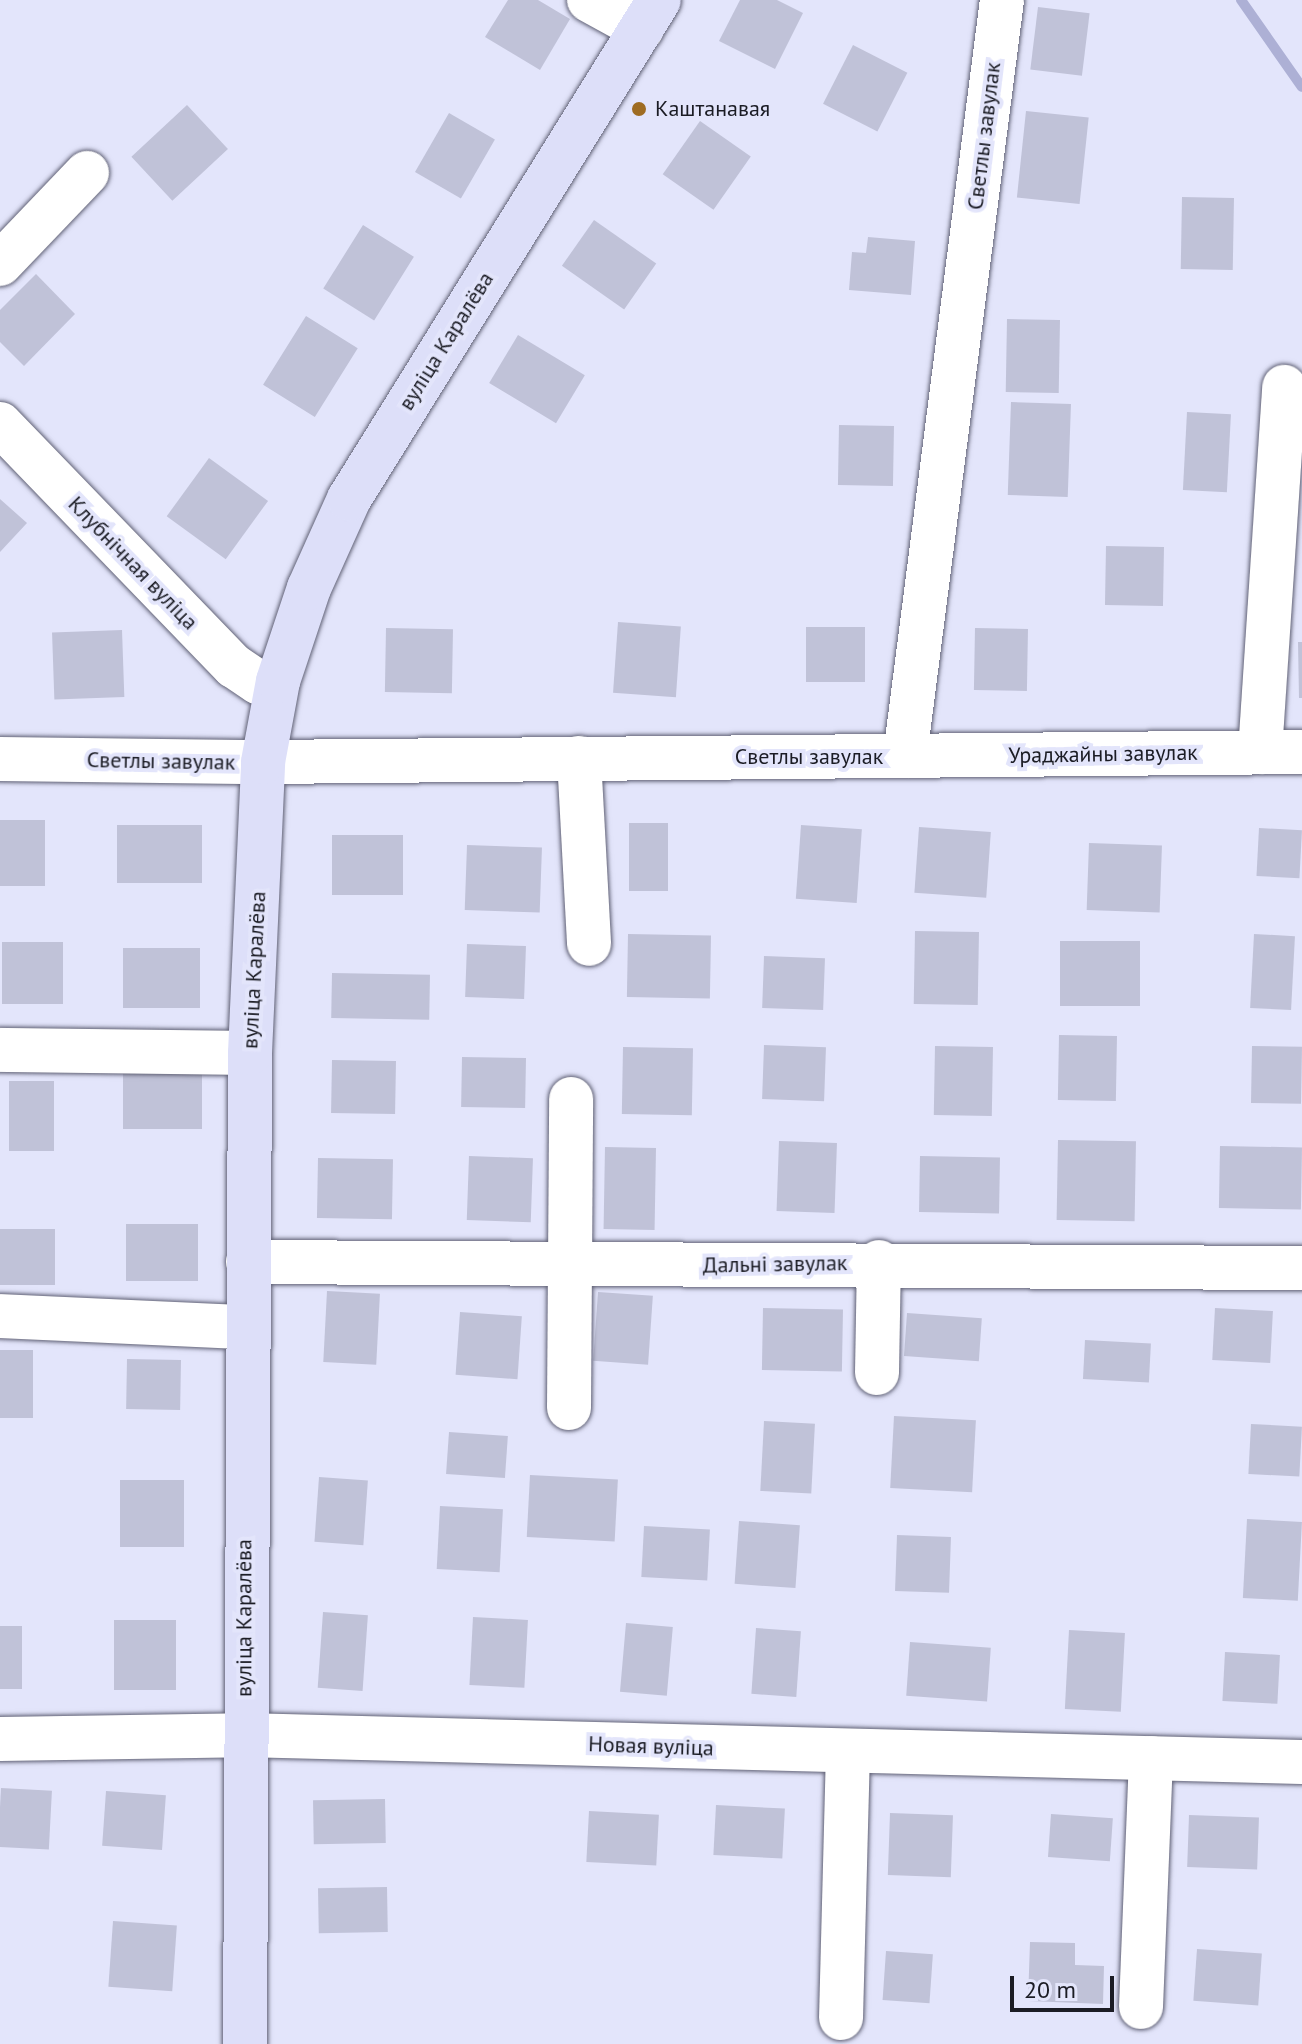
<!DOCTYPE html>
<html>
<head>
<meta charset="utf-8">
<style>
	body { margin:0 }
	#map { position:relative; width:1302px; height:2044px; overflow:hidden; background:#e3e5fb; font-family:"PT Sans",sans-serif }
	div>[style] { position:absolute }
	.stream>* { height:10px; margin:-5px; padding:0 5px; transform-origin:5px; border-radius:5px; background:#adb0d5 }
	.building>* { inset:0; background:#c0c2d8; transform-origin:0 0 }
	.roads { filter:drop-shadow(0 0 2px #616276) drop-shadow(0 0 2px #616276) }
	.minor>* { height:44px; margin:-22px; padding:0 22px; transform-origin:22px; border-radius:22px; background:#fff }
	.major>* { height:44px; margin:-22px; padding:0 22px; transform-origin:22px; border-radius:22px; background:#dddff9 }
	.dots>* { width:22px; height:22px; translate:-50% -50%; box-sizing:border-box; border:4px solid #e3e5fb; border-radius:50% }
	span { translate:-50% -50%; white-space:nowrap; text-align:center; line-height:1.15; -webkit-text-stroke:8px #e3e5fb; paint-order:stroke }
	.poi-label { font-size:22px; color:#1b1c24 }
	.left { translate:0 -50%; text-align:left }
	.street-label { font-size:22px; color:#1b1c24 }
	.scale { position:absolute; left:1010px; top:1976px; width:104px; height:36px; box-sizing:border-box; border:4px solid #1b1c24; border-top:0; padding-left:10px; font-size:24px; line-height:28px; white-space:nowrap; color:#1b1c24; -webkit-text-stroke:6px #e3e5fb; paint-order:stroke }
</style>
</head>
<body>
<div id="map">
	<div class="stream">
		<div style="left:1241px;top:0;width:106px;rotate:55deg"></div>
	</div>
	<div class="building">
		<div style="clip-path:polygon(508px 0,538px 0,570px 19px,540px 70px,485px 37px)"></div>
		<div style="clip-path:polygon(740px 0,777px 0,803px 13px,775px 69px,719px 41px)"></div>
		<div style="left:1038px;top:7px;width:52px;height:63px;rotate:7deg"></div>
		<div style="left:853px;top:45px;width:61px;height:66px;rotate:27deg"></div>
		<div style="left:187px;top:105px;width:60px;height:76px;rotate:47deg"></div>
		<div style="left:1026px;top:111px;width:63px;height:87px;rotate:6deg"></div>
		<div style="left:449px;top:113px;width:53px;height:68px;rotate:30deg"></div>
		<div style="left:700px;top:121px;width:62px;height:65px;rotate:35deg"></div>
		<div style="left:1182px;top:197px;width:52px;height:72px;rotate:1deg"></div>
		<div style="left:594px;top:220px;width:76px;height:56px;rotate:35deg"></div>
		<div style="left:363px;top:225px;width:60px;height:75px;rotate:32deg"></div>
		<div style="clip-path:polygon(868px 237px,915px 241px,911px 295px,849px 290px,852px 252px,866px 253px)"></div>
		<div style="clip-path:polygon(36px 274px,75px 314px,24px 366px,0 342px,0 310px)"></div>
		<div style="left:306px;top:316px;width:61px;height:81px;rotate:32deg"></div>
		<div style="left:1007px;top:319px;width:53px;height:73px;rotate:1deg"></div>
		<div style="left:518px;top:335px;width:78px;height:56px;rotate:31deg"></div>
		<div style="left:1011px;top:402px;width:60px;height:93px;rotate:2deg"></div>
		<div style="left:1187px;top:412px;width:44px;height:78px;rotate:3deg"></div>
		<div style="left:839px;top:425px;width:55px;height:60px;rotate:1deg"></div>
		<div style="left:209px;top:458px;width:73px;height:72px;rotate:36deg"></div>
		<div style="clip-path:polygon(0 499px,27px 523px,0 552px)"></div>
		<div style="left:1106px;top:546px;width:58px;height:59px;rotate:1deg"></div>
		<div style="left:618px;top:622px;width:63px;height:71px;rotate:4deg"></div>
		<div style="left:806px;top:627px;width:59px;height:55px"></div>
		<div style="left:386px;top:628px;width:67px;height:64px;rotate:1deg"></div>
		<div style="left:975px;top:628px;width:53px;height:62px;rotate:1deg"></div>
		<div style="left:122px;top:630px;width:67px;height:70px;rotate:88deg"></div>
		<div style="clip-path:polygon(1298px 642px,1302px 642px,1302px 698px,1299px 698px)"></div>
		<div style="left:0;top:820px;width:45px;height:66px"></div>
		<div style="left:629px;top:823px;width:39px;height:68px"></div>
		<div style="left:117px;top:825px;width:85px;height:58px"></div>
		<div style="left:801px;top:825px;width:61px;height:74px;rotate:4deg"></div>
		<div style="left:919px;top:827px;width:72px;height:66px;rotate:4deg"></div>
		<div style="left:1259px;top:828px;width:43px;height:48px;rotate:3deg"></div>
		<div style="left:332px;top:835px;width:71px;height:60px"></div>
		<div style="left:1089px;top:843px;width:73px;height:67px;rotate:2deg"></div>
		<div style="left:467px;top:845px;width:75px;height:65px;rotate:2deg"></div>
		<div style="left:915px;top:931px;width:64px;height:73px;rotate:1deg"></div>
		<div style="left:628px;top:934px;width:83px;height:63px;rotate:1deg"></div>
		<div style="left:1254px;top:934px;width:41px;height:74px;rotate:3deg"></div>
		<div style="left:1060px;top:941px;width:80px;height:65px"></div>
		<div style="left:63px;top:942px;width:62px;height:61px;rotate:90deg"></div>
		<div style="left:467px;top:944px;width:59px;height:53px;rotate:2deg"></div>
		<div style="left:123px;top:948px;width:77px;height:60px"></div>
		<div style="left:764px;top:956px;width:61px;height:52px;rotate:2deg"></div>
		<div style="left:332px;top:973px;width:98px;height:45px;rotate:1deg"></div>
		<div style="left:1059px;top:1035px;width:58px;height:65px;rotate:1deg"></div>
		<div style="left:764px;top:1045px;width:62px;height:54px;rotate:2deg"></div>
		<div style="left:935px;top:1046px;width:58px;height:69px;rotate:1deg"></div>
		<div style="left:1252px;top:1046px;width:50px;height:57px;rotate:1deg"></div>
		<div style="left:623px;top:1047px;width:70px;height:67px;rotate:1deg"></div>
		<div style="left:462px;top:1057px;width:64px;height:50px;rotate:1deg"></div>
		<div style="left:332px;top:1060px;width:64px;height:53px;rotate:1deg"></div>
		<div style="left:123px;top:1071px;width:79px;height:58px"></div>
		<div style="left:9px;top:1081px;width:45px;height:70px"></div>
		<div style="left:1058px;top:1140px;width:78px;height:80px;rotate:1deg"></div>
		<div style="left:779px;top:1141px;width:58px;height:70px;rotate:2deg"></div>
		<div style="left:1220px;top:1146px;width:82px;height:62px;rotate:1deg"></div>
		<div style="left:605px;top:1147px;width:51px;height:82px;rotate:1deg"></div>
		<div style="left:469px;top:1156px;width:64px;height:64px;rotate:2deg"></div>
		<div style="left:920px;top:1156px;width:80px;height:56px;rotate:1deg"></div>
		<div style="left:318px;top:1158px;width:75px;height:60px;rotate:1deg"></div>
		<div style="left:126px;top:1224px;width:72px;height:57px"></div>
		<div style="left:0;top:1229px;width:55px;height:56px"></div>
		<div style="left:327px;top:1291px;width:53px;height:71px;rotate:3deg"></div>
		<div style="left:598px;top:1292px;width:55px;height:69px;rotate:4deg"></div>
		<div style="left:763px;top:1308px;width:80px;height:62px;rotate:1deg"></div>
		<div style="left:1215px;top:1308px;width:58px;height:52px;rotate:3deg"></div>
		<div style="left:460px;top:1312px;width:62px;height:63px;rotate:4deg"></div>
		<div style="left:907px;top:1313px;width:75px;height:43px;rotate:4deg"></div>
		<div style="left:1085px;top:1340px;width:66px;height:39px;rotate:3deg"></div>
		<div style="left:0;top:1350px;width:33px;height:68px"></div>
		<div style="left:127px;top:1359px;width:54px;height:50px;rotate:1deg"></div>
		<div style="left:894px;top:1416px;width:82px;height:72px;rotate:3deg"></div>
		<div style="left:764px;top:1421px;width:51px;height:70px;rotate:3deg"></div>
		<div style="left:1251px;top:1424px;width:51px;height:50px;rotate:3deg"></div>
		<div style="left:449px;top:1432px;width:59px;height:42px;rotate:4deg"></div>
		<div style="left:530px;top:1475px;width:88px;height:62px;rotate:3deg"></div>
		<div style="left:319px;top:1477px;width:49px;height:65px;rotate:4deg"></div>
		<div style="left:120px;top:1480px;width:64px;height:67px"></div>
		<div style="left:440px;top:1506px;width:63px;height:63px;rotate:3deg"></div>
		<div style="left:1247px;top:1519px;width:55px;height:79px;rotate:3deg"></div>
		<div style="left:739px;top:1521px;width:61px;height:63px;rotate:4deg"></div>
		<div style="left:644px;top:1526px;width:66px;height:51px;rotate:3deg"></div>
		<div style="left:897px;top:1535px;width:54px;height:56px;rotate:2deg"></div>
		<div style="left:323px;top:1612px;width:45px;height:76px;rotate:4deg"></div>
		<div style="left:473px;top:1617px;width:55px;height:68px;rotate:3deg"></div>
		<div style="left:114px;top:1620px;width:62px;height:70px"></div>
		<div style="left:626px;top:1623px;width:47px;height:69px;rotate:5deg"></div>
		<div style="left:0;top:1626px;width:22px;height:63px"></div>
		<div style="left:756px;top:1628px;width:45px;height:66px;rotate:4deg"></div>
		<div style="left:1069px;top:1630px;width:56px;height:79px;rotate:3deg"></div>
		<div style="left:910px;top:1642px;width:81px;height:54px;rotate:4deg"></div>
		<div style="left:1225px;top:1652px;width:55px;height:49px;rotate:3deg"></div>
		<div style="left:1px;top:1788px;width:51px;height:59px;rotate:3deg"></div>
		<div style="left:106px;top:1791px;width:60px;height:55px;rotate:4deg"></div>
		<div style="left:385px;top:1799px;width:44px;height:72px;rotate:89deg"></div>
		<div style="left:716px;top:1805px;width:69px;height:50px;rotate:3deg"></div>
		<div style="left:589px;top:1811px;width:70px;height:51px;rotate:3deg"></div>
		<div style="left:890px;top:1813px;width:63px;height:62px;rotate:2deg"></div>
		<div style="left:1051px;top:1814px;width:62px;height:43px;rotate:4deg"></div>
		<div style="left:1189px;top:1815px;width:70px;height:52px;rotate:2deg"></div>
		<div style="left:387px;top:1887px;width:45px;height:69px;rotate:89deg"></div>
		<div style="left:113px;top:1921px;width:64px;height:66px;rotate:4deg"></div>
		<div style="clip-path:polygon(1030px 1942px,1075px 1943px,1075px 1965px,1104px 1966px,1103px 2004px,1028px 2001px)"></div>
		<div style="left:1197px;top:1949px;width:65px;height:52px;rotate:4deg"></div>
		<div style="left:886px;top:1951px;width:47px;height:49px;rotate:4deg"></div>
	</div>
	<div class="roads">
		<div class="minor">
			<div style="left:589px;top:0;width:60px;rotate:28.7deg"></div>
			<div style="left:0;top:264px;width:126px;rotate:-46.3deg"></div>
			<div style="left:0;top:424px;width:337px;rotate:46deg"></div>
			<div style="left:234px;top:666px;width:29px;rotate:34deg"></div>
			<div style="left:258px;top:682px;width:20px;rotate:-3deg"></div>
			<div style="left:1260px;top:752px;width:366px;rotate:-86.2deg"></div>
			<div style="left:905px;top:756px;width:762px;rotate:-82.69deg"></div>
			<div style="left:579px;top:758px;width:186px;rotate:86.9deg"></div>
			<div style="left:0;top:759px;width:263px;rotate:0.7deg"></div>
			<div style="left:263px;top:762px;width:1039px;rotate:-0.55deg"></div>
			<div style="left:0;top:1050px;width:250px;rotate:0.7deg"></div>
			<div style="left:248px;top:1262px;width:1054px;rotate:0.33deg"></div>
			<div style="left:0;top:1316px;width:246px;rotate:2.6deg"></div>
			<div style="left:877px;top:1373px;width:111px;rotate:-89deg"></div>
			<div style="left:569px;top:1408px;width:309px;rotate:-89.6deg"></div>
			<div style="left:0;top:1739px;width:243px;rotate:-0.9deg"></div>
			<div style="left:243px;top:1735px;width:1059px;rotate:1.46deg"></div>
			<div style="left:1141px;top:2007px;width:249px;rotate:-87.7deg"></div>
			<div style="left:841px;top:2018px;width:267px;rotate:-88.5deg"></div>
		</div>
		<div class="major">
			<div style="left:245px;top:2044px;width:991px;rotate:-89.71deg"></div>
			<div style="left:250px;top:1053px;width:291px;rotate:-87.4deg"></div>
			<div style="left:263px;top:762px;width:82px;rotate:-79.5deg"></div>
			<div style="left:278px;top:681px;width:98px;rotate:-71.6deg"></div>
			<div style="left:309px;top:588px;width:98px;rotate:-65.8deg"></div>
			<div style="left:349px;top:499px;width:587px;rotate:-58.15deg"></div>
		</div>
	</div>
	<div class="dots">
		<div style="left:639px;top:109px;background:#9f6c22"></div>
	</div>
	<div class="poi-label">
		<span class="left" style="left:655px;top:109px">Каштанавая</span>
	</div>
	<div class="street-label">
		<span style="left:984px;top:136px;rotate:-83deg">Светлы завулак</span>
		<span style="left:446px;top:341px;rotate:-58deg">вуліца Каралёва</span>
		<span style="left:133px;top:563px;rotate:46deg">Клубнічная вуліца</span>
		<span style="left:1103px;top:754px;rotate:-1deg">Ураджайны завулак</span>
		<span style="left:809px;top:757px">Светлы завулак</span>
		<span style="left:161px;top:761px;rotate:1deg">Светлы завулак</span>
		<span style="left:254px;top:970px;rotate:-87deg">вуліца Каралёва</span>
		<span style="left:775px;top:1264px;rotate:-1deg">Дальні завулак</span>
		<span style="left:244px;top:1618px;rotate:-90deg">вуліца Каралёва</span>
		<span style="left:651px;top:1746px;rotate:2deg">Новая вуліца</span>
	</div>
	<div class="scale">20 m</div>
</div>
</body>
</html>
